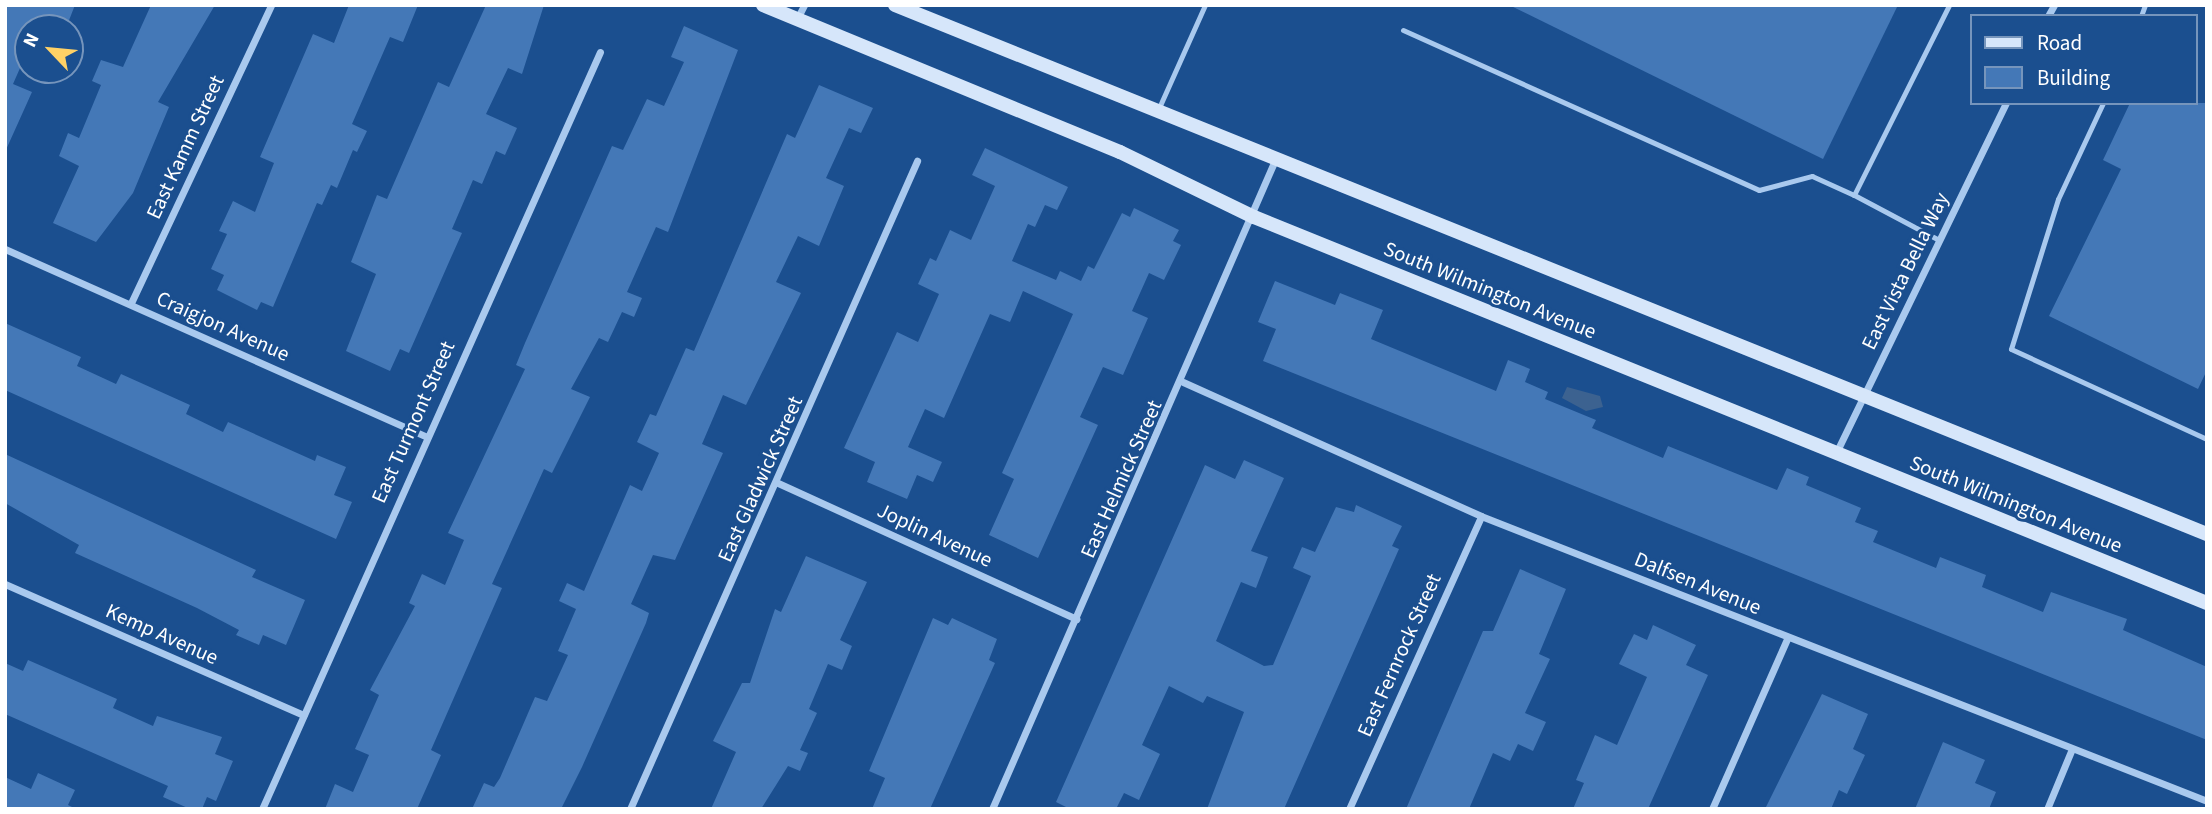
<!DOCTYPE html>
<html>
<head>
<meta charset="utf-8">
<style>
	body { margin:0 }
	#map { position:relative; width:2212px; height:814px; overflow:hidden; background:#1b4f8f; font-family:"Source Sans 3",sans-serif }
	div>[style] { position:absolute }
	.water>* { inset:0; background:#3c6290 }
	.building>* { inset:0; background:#4478b7 }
	.lane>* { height:5px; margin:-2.5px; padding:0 2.5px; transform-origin:2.5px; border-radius:2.5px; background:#a9c9ee }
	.street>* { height:7px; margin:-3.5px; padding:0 3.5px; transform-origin:3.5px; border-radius:3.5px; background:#a9c9ee }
	.secondary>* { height:14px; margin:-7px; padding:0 7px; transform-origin:7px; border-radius:7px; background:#d6e6fa }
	span { translate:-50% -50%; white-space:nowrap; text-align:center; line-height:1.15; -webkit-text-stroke:6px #1b4f8f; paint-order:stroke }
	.street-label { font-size:21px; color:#fff }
	.frame { position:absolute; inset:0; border:7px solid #fff; pointer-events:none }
	.legend { position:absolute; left:1970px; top:14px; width:228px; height:91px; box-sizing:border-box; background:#1b4f8f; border:2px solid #7695bc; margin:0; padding:9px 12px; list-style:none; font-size:21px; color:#fff }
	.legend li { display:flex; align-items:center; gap:14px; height:35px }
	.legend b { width:35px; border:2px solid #7695bc }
	.north { position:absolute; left:14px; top:14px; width:70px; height:70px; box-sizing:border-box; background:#1b4f8f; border:2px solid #7695bc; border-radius:50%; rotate:296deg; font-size:19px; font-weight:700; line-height:28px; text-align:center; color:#fff }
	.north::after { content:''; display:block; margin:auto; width:24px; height:32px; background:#ffd166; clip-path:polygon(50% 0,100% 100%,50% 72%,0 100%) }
</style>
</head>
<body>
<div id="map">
	<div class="water">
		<div style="clip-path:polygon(1567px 387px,1600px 396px,1603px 407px,1586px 411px,1562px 398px)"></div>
	</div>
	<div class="building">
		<div style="clip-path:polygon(5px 5px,75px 5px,66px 28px,28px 28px,28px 50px,13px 84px,32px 92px,5px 152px)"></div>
		<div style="clip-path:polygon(151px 5px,215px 5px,158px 102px,169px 107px,133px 193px,96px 242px,53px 223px,79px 166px,59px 156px,68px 133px,79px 138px,101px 85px,92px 81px,101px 60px,123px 67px)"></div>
		<div style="clip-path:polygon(349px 5px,418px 5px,403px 42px,390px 37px,352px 124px,367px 131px,357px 152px,353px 150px,337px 188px,331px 185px,322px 205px,317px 203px,273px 307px,261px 302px,257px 310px,217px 290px,224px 275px,211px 269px,227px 234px,219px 231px,233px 201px,255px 212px,274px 163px,260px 157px,313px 34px,334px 43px)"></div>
		<div style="clip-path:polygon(486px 5px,544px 5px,522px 74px,508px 68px,486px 114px,517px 128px,505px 155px,496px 151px,482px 184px,473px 180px,452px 229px,462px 233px,449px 262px,409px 353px,400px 349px,390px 371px,346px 351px,376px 274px,351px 262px,377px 195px,387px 199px,438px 82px,449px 87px)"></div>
		<div style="clip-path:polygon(1509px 5px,1898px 5px,1823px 159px)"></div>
		<div style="clip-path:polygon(684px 26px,738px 50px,668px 232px,656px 227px,627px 292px,642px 298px,634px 317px,622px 312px,608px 342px,599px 338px,571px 389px,590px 397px,552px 473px,544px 469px,492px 584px,502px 588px,431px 750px,441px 755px,417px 809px,325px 809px,335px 784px,353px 792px,369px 755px,355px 749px,379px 695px,370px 690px,415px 606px,409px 603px,422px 574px,445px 585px,464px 540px,448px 533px,525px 369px,516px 365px,525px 343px,612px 146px,623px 150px,647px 99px,664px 106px,684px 62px,671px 57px)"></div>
		<div style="clip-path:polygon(819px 85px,873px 108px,861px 133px,849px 128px,826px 178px,844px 186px,819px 246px,798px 236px,776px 282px,801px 293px,746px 405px,723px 395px,702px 444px,723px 453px,675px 560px,653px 555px,631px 604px,649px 613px,646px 623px,582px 767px,561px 809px,472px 809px,484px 783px,494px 787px,500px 778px,535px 697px,547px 701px,568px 655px,558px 651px,576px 609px,559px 601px,567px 583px,584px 591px,630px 485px,642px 491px,659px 453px,637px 442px,650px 414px,656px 416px,686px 348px,694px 351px,787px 134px,795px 138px)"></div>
		<div style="clip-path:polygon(2130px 103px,2207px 103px,2207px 370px,2198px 389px,2049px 316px,2121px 169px,2103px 160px)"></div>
		<div style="clip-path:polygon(985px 148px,1068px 187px,1057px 210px,1045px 205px,1035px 227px,1028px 224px,1012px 261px,1056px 280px,1060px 271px,1081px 281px,1088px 266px,1094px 269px,1122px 213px,1130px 217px,1134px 208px,1179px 230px,1173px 241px,1181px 245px,1164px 280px,1149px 273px,1132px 311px,1148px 318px,1123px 375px,1103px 367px,1080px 417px,1098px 425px,1038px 558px,989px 535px,1014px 479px,1002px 473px,1073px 314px,1023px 291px,1010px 322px,990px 314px,944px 418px,925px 409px,908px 447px,942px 462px,933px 482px,917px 475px,907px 499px,867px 482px,875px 462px,844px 448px,897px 332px,918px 342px,939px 294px,918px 284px,930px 258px,936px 261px,950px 230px,971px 240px,995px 186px,972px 175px)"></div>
		<div style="clip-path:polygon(1275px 281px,1335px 305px,1340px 293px,1383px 310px,1371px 339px,1496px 391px,1508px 360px,1530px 369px,1525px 382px,1548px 392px,1545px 399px,1596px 420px,1592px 428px,1663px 458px,1668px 446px,1777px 490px,1787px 468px,1809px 477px,1806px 485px,1861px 508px,1855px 522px,1878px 531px,1873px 542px,1936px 568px,1940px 557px,1986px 575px,1982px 587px,2043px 612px,2051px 592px,2127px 619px,2123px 630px,2207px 667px,2207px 740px,1263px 361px,1276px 329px,1258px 322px)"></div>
		<div style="clip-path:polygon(5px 323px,81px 357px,77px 366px,116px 384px,121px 374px,190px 405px,186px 414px,223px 432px,228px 422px,315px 461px,317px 455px,346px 467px,334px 495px,352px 502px,336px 539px,5px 390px)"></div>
		<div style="clip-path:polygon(5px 454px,256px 570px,252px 577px,305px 600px,286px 645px,263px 635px,259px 645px,236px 635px,239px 630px,197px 608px,75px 553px,79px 545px,5px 503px)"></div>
		<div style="clip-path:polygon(1244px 460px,1284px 478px,1251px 551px,1268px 557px,1256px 588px,1241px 582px,1216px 641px,1264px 666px,1273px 665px,1311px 576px,1293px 568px,1302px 547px,1315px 552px,1336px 507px,1354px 512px,1356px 505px,1402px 526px,1392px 546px,1399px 549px,1284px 809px,1207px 809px,1244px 712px,1207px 696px,1203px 703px,1169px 686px,1142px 745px,1160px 754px,1139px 800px,1124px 793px,1116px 809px,1070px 809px,1056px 802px,1205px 465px,1235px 479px)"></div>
		<div style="clip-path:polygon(806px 556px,867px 582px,840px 640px,852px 646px,842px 670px,828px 664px,809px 709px,817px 713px,800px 750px,808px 753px,800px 771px,788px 766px,761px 809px,711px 809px,736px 752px,713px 741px,742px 683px,750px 683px,775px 609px,781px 612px)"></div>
		<div style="clip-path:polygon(1520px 569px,1566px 589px,1539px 654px,1550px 659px,1525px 713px,1546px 722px,1533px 751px,1518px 744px,1510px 761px,1493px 753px,1469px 809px,1406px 809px,1483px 631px,1493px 631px)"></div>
		<div style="clip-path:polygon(933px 618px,948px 625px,952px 618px,997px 639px,989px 660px,995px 663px,930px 809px,872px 809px,885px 778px,869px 771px)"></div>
		<div style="clip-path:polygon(1653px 625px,1696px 645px,1686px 665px,1708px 675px,1648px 809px,1573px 809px,1584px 783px,1576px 780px,1595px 735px,1617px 745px,1647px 677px,1619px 664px,1634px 634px,1647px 640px)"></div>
		<div style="clip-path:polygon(28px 660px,117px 699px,113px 708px,153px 726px,157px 716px,222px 737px,215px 754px,233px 761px,216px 801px,207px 797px,202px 809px,190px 809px,163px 797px,168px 786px,5px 714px,5px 663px,23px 671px)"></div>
		<div style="clip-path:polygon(1822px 694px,1868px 714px,1853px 749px,1865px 755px,1847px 794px,1839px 790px,1831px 809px,1765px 809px)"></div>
		<div style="clip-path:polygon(1943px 742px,1985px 760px,1975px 783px,1996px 792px,1989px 809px,1915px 809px)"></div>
		<div style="clip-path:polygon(38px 773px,75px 790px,68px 805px,76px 809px,5px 809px,5px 777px,31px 789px)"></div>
	</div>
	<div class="lane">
		<div style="left:2141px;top:16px;width:12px;rotate:-70deg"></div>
		<div style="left:1403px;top:30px;width:390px;rotate:24.2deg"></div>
		<div style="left:1759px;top:190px;width:55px;rotate:-14.8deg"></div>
		<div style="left:1812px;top:176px;width:46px;rotate:24.3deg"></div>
		<div style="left:2103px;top:103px;width:106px;rotate:115.1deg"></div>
		<div style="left:2058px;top:199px;width:157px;rotate:107.4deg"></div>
		<div style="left:2011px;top:349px;width:216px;rotate:24.7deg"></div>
		<div style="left:1158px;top:110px;width:115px;rotate:-65.9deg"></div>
		<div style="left:1939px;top:240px;width:96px;rotate:-152.1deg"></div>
		<div style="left:1854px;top:195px;width:212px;rotate:-63.4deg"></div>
	</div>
	<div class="street">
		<div style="left:2048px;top:16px;width:13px;rotate:-61deg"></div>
		<div style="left:797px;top:19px;width:16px;rotate:-63deg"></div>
		<div style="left:5px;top:249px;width:460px;rotate:24deg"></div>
		<div style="left:131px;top:303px;width:329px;rotate:-64.8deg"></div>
		<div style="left:1183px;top:382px;width:327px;rotate:24.2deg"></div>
		<div style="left:1481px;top:516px;width:780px;rotate:21.43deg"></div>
		<div style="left:1836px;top:453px;width:389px;rotate:-64.1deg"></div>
		<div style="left:778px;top:483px;width:328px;rotate:24.5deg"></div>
		<div style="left:5px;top:584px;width:326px;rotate:23.7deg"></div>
		<div style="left:262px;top:809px;width:829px;rotate:-65.94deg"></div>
		<div style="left:630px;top:809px;width:709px;rotate:-66.11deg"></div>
		<div style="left:992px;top:809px;width:708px;rotate:-66.44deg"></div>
		<div style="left:1349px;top:809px;width:321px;rotate:-65.7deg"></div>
		<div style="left:1712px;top:809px;width:188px;rotate:-66.2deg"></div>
		<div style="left:2047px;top:809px;width:63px;rotate:-67.5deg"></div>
	</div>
	<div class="secondary">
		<div style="left:763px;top:5px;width:386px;rotate:22.4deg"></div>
		<div style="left:1120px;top:152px;width:149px;rotate:25.9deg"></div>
		<div style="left:1254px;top:217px;width:1028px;rotate:22.05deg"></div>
		<div style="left:895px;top:5px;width:1415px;rotate:21.96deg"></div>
	</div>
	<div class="street-label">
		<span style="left:185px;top:147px;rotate:-65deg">East Kamm Street</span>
		<span style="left:1905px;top:271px;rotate:-64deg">East Vista Bella Way</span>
		<span style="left:1490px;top:290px;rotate:22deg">South Wilmington Avenue</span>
		<span style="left:223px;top:326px;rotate:24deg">Craigjon Avenue</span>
		<span style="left:413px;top:422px;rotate:-66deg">East Turmont Street</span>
		<span style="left:760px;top:479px;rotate:-66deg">East Gladwick Street</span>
		<span style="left:1121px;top:479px;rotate:-66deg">East Helmick Street</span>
		<span style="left:2016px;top:504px;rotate:22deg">South Wilmington Avenue</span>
		<span style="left:935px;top:535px;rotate:25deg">Joplin Avenue</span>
		<span style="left:1698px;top:583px;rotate:22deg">Dalfsen Avenue</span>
		<span style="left:162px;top:634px;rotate:24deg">Kemp Avenue</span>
		<span style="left:1399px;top:655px;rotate:-66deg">East Fernrock Street</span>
	</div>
	<div class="frame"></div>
	<ul class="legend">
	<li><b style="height:9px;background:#d6e6fa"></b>Road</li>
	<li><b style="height:19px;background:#4478b7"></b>Building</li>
	</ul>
	<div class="north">N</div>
</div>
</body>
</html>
